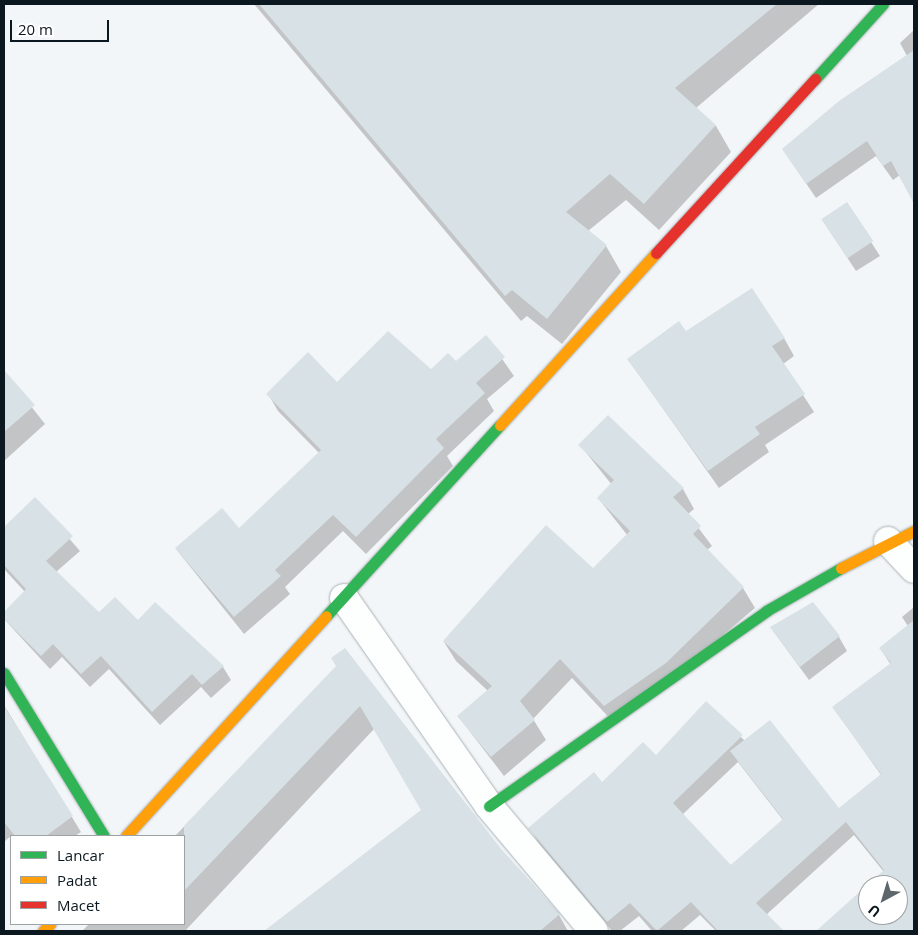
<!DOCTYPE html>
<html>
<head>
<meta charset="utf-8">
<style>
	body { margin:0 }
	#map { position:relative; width:918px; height:935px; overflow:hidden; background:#f3f6f8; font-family:"Open Sans",sans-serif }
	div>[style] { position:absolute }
	.shadow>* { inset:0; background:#0003 }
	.building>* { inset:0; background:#d8e1e6; transform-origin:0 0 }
	.roads { filter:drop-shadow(0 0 1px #aab2b6) drop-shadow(0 0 1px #aab2b6) }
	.street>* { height:28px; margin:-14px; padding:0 14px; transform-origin:14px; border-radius:14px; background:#fdfefe }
	.fast>* { height:11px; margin:-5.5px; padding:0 5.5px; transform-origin:5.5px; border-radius:5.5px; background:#30b455 }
	.slow>* { height:11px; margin:-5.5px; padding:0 5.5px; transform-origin:5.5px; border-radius:5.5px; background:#ff9f0a }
	.jam>* { height:11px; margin:-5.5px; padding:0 5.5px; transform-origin:5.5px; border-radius:5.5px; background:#e5322d }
	span { translate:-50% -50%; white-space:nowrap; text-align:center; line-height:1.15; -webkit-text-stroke:5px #fff; paint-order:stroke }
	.frame { position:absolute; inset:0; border:5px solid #0b181f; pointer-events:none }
	.legend { position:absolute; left:10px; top:835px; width:175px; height:90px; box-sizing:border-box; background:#fff; border:1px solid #9da3a5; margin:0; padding:6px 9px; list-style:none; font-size:15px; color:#0b181f }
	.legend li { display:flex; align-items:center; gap:10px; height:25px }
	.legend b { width:25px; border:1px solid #9da3a5 }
	.north { position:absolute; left:858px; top:875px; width:50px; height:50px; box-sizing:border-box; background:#fff; border:1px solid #9da3a5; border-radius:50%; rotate:219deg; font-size:14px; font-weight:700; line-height:20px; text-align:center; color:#0b181f }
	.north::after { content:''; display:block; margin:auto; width:18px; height:22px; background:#5c666b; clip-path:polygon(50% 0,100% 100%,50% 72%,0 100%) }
	.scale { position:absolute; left:10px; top:20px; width:99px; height:22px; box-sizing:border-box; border:2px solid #0b181f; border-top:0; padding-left:6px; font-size:15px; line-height:18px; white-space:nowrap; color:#0b181f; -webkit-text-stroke:4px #fff; paint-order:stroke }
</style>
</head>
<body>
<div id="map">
	<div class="shadow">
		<div style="clip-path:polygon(254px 4px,819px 4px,696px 108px,716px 126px,731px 152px,659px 230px,626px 200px,588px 231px,606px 246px,621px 272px,562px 344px,527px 316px,521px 321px)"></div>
		<div style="clip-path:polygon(914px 30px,914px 201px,900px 175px,893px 180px,876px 156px,816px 198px,783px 149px,907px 56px,900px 43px)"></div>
		<div style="clip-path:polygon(831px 233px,871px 242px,880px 256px,856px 271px)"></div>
		<div style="clip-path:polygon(686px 333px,784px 338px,794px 356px,783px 364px,814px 412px,765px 445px,769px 452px,719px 488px,628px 359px)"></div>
		<div style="clip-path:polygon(486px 336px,514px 376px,487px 399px,494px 411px,447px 456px,453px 466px,366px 554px,343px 531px,285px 587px,290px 594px,244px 634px,176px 549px,239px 530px,319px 453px,278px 411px,268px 394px,431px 370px,456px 363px)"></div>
		<div style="clip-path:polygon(4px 372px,45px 424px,4px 461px)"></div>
		<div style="clip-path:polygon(608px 417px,683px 489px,694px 509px,688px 514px,712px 546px,707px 550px,743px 588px,755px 608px,616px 725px,572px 678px,533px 719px,546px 740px,504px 776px,458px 716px,488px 691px,456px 661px,444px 642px,593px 570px,628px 536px,598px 498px,612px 485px,580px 445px)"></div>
		<div style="clip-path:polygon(35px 499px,80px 551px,56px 572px,99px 614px,138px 622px,223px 667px,231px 680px,211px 698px,201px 687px,160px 725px,109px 669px,90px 687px,62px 657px,50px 669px,4px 619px,25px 592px,4px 569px,4px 528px)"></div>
		<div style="clip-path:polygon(evenodd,914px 607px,914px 844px,908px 849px,914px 856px,914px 931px,838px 931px,831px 920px,868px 886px,868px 915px,898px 915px,898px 885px,870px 885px,884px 872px,854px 835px,766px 915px,783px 931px,716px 931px,700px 915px,681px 931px,652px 931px,639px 916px,620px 931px,612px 931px,538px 842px,530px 828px,656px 757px,706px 703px,745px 741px,838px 810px,881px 775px,833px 707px,891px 665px,880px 648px,908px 626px,902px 617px,914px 607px,738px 762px,783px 820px,730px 866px,682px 815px,738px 762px)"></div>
		<div style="clip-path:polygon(771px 628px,839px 637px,847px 651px,809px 680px)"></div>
		<div style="clip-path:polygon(338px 667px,559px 915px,568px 931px,266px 931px,422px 810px,374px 729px,185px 931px,82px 931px,89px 924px,184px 924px,184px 836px,175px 836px)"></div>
		<div style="clip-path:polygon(4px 705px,81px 832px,75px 836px,12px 835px,4px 842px)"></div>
	</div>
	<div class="building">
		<div style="clip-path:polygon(259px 4px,777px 4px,675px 88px,716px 125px,644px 204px,610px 174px,566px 212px,607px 245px,547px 319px,512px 290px,505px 296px)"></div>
		<div style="clip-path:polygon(914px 50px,914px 204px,891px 161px,883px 166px,867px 141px,806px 184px,782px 149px,839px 101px)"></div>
		<div style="left:847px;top:202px;width:47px;height:31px;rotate:56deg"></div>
		<div style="clip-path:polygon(752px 288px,785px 338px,772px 346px,805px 394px,755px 427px,760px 434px,708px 471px,627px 359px,679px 321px,686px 331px)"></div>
		<div style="clip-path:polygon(388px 331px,431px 369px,448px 353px,456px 361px,486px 335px,505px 357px,476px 383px,485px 393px,436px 439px,444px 448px,356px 537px,333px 515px,275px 570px,281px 576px,234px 617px,175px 548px,222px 508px,239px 528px,321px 450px,266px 394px,308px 352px,337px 382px)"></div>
		<div style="clip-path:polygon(4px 370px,35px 405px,4px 432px)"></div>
		<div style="clip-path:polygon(608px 415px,684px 488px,673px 497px,701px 526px,693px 534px,744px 587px,666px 663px,604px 706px,560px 659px,520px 701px,535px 720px,491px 757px,457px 716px,492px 686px,443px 641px,546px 525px,593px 568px,630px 531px,597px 498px,614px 480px,578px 445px)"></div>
		<div style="clip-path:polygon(35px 497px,73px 536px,46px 561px,99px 612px,115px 597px,138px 620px,155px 602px,224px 666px,202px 685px,192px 674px,152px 712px,101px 656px,81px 674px,53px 644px,41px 656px,4px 619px,4px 612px,26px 589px,4px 565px,4px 527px)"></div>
		<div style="clip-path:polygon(813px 602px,840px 636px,800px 667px,770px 627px)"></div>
		<div style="clip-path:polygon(evenodd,914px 620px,914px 931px,816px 931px,884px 870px,846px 822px,756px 903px,784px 931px,718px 931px,691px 902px,657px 931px,630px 903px,607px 922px,528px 828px,594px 772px,602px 782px,643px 742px,656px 755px,706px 701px,743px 735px,673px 803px,731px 865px,783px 819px,730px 751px,770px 720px,839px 808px,881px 774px,832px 707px,891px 663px,879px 648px,914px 620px,868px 885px,898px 885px,898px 915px,868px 915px,868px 885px)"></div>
		<div style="clip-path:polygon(345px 648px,502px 850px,560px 914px,540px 931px,264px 931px,421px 810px,360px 706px,184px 891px,184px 826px,336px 666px,331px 658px)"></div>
		<div style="clip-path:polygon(4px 706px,73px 816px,46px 836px,15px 836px,4px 822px)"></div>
	</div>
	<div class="roads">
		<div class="street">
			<div style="left:888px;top:541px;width:38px;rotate:47deg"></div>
			<div style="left:344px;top:598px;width:254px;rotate:55.1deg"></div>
			<div style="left:489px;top:806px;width:163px;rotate:50deg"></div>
		</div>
		<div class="fast">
			<div style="left:815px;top:79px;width:101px;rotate:-47.8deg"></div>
			<div style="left:326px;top:616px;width:258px;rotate:-47.7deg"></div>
			<div style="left:4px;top:673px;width:191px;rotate:58.5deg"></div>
			<div style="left:489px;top:806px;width:339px;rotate:-35.1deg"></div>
			<div style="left:766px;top:611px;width:86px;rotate:-29.8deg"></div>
		</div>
		<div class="slow">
			<div style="left:500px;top:425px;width:232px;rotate:-47.8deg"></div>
			<div style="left:841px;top:568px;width:82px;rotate:-26.9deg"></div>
			<div style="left:126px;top:836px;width:297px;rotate:-47.7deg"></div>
			<div style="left:43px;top:931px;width:10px;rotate:-45deg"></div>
		</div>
		<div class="jam">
			<div style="left:656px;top:253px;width:236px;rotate:-47.6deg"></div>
		</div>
	</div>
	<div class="frame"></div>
	<ul class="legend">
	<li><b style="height:6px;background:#30b455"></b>Lancar</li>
	<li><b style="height:6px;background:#ff9f0a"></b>Padat</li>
	<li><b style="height:6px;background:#e5322d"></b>Macet</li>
	</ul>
	<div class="north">U</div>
	<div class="scale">20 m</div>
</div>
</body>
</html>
